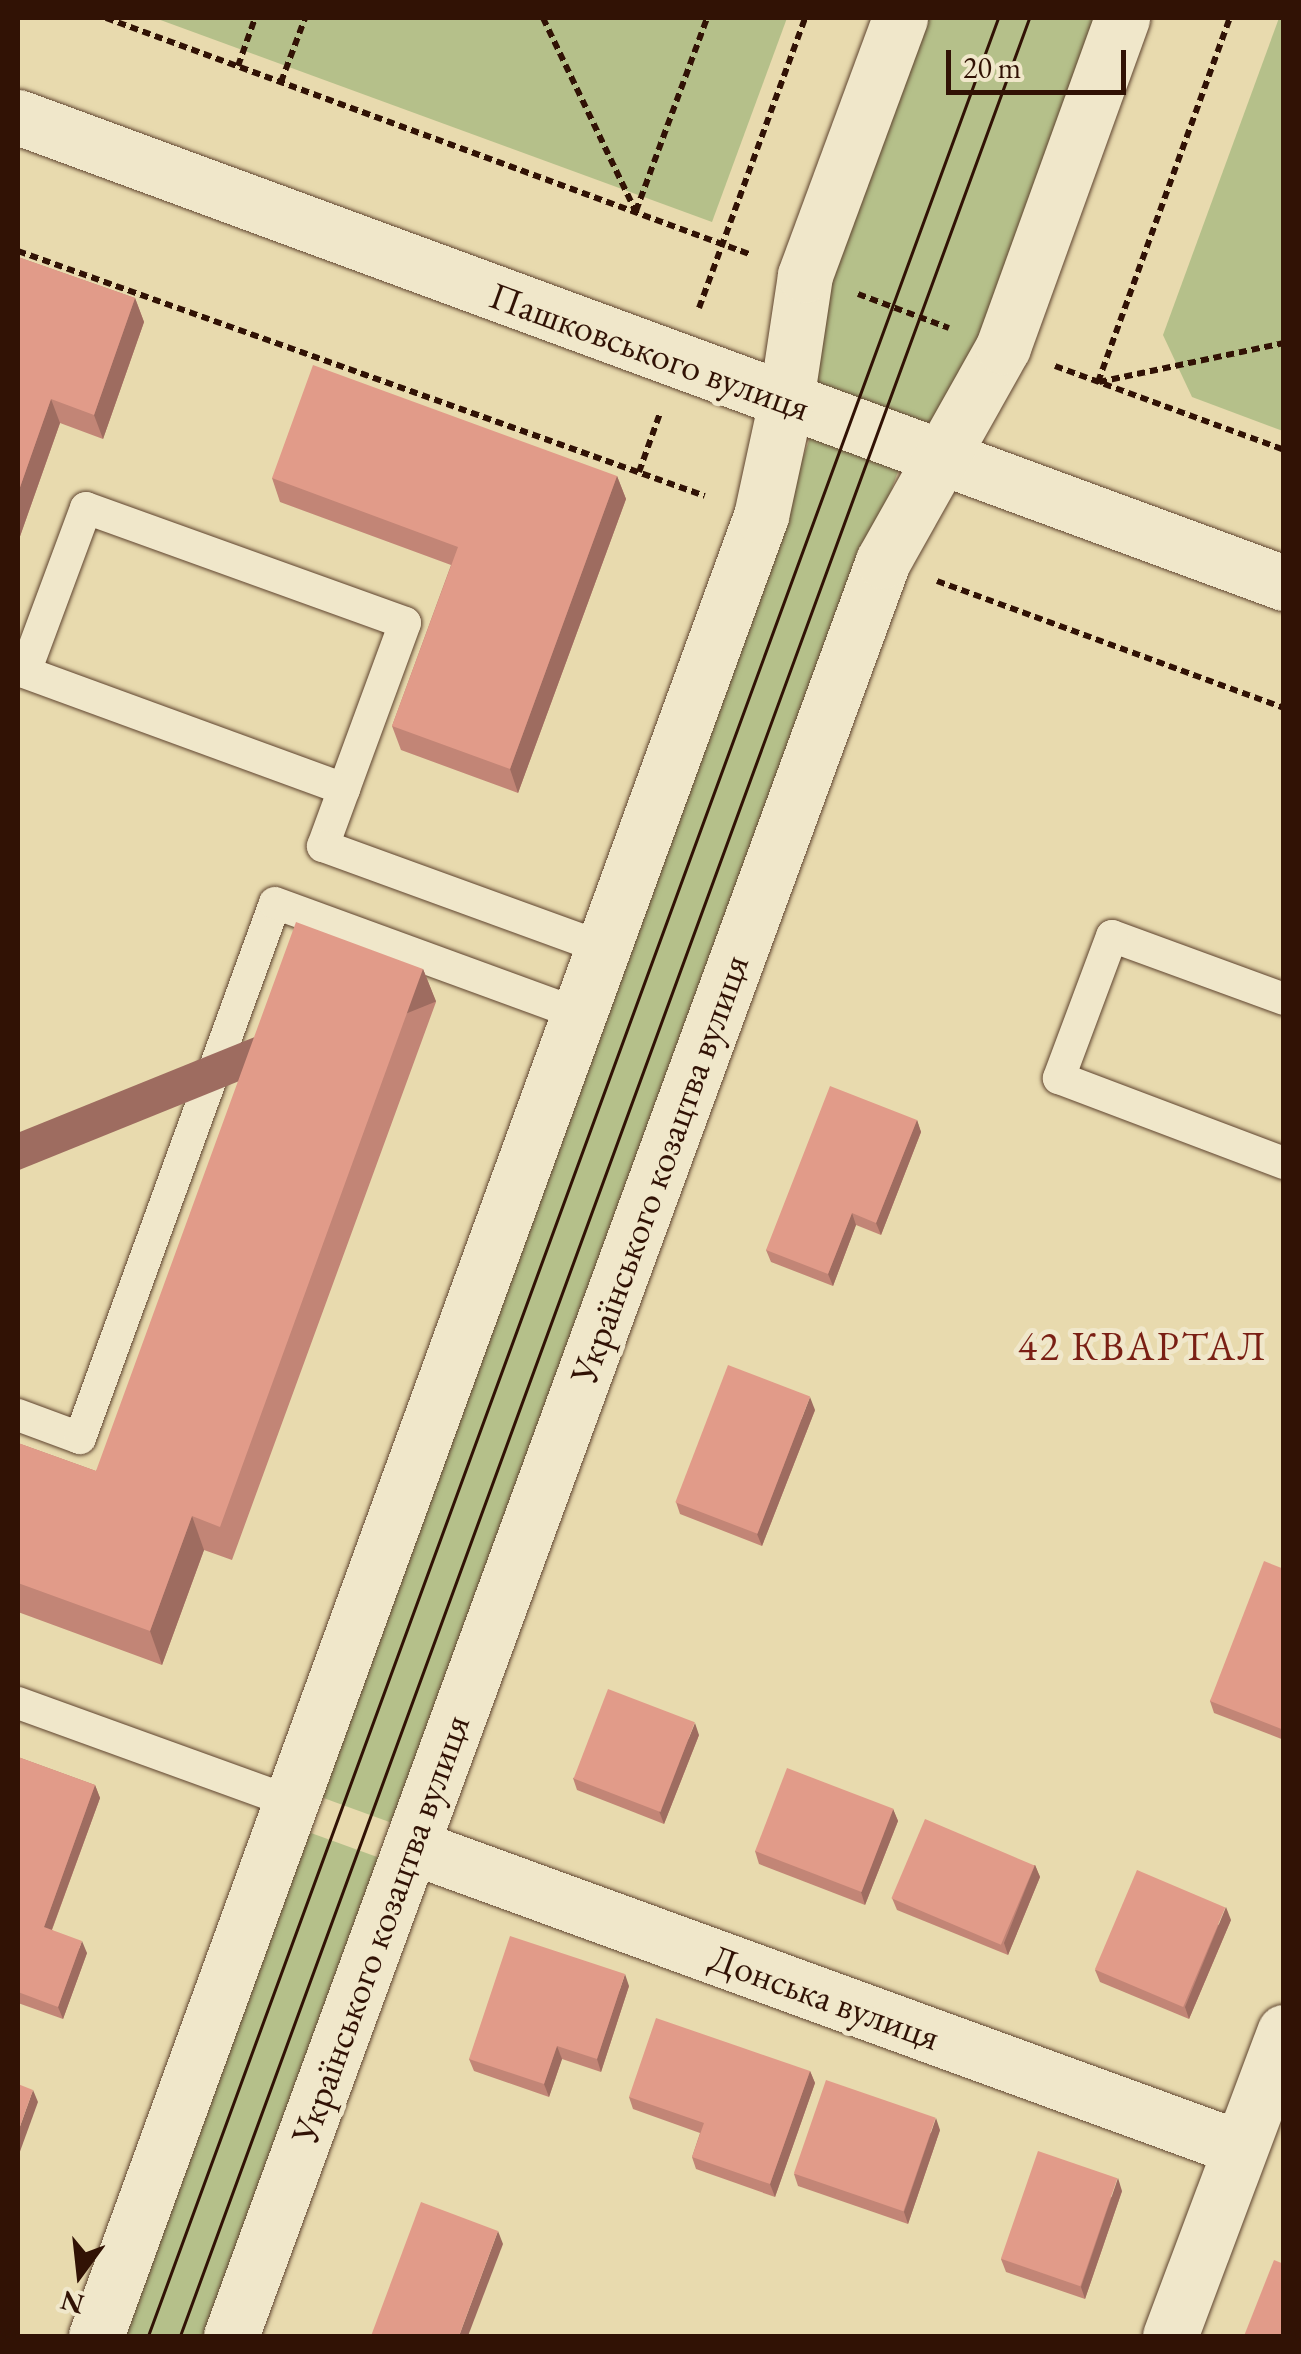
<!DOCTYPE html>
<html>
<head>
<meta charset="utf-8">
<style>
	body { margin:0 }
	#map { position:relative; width:1301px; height:2354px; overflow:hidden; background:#e8daae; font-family:"EB Garamond",serif }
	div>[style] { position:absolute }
	.green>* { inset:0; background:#b5c08a; transform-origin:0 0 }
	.path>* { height:6px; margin-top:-3px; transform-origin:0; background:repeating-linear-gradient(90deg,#311205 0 8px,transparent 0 13px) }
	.roads { filter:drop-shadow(0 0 2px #5f442f) drop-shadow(0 0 2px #5f442f) }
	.lane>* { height:32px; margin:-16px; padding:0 16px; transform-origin:16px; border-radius:16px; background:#f0e7ca }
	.street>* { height:55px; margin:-27.5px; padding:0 27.5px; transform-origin:27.5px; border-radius:27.5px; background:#f0e7ca }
	.secondary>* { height:55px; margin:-27.5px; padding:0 27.5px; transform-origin:27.5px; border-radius:27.5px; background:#f0e7ca }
	.tram>* { height:2.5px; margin:-1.25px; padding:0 1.25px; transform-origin:1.25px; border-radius:1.25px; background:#311205 }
	.wall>* { inset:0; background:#c28576 }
	.shaded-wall>* { inset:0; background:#9e6c60; transform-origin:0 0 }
	.building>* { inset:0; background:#e19b89; transform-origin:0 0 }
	span { translate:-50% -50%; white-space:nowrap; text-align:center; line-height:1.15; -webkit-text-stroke:10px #f0e7ca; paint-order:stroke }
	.street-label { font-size:38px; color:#311205 }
	.neighbourhood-label { font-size:40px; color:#7a1f14; letter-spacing:2.5px }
	.frame { position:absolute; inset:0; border:20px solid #311205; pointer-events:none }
	.north { position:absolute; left:30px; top:2224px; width:100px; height:100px; -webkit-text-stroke:8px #f0e7ca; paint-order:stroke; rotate:195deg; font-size:28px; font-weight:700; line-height:40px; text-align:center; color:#311205 }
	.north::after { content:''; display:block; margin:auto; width:35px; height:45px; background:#311205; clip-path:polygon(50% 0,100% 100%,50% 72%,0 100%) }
	.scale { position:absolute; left:946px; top:50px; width:180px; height:45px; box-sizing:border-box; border:5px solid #311205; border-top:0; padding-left:12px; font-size:30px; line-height:35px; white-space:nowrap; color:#311205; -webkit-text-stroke:8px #f0e7ca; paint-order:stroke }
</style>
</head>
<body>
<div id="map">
	<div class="green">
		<div style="clip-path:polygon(155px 18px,787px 18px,712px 222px)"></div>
		<div style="clip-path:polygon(919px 18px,1103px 18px,985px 341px,933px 435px,804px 387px,823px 281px)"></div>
		<div style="clip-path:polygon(1279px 18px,1284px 18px,1283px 431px,1192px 397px,1163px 335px)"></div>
		<div style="left:813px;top:430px;width:94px;height:1453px;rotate:20deg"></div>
		<div style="left:300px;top:1829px;width:91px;height:540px;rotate:20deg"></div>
	</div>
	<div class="path">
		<div style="left:106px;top:18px;width:688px;rotate:20.15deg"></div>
		<div style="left:543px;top:18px;width:213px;rotate:64.4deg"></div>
		<div style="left:238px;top:66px;width:51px;rotate:-70.5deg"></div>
		<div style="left:281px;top:82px;width:68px;rotate:-69.4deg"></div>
		<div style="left:636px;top:211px;width:206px;rotate:-69.8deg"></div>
		<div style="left:18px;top:251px;width:729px;rotate:19.63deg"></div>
		<div style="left:858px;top:294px;width:97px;rotate:20.5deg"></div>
		<div style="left:699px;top:308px;width:309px;rotate:-69.9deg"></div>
		<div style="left:1055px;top:366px;width:244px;rotate:20.1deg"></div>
		<div style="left:1098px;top:382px;width:387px;rotate:-70.1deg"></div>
		<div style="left:1099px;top:382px;width:189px;rotate:-11.9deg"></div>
		<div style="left:639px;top:472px;width:63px;rotate:-70.4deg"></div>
		<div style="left:937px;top:581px;width:370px;rotate:20.1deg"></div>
	</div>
	<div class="roads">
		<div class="lane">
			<div style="left:344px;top:789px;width:340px;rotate:-159.9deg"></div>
			<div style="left:25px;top:672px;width:175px;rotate:-69.6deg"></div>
			<div style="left:86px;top:508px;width:339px;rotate:19.8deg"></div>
			<div style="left:405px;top:623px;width:177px;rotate:110.2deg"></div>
			<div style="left:344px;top:789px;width:61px;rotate:110.2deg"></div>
			<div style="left:323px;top:846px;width:298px;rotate:20deg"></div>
			<div style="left:1284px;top:999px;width:183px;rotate:-159.9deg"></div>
			<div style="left:1112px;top:936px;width:152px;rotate:110.5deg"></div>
			<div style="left:1059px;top:1078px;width:241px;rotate:20.7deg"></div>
			<div style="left:18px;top:1415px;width:66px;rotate:20.4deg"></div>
			<div style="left:80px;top:1438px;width:569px;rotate:-69.97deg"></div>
			<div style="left:275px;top:903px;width:324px;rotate:20.1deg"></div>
			<div style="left:18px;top:1703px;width:290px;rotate:19.9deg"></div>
		</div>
		<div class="street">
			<div style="left:411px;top:1846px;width:882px;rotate:20.02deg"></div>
			<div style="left:1170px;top:2336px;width:325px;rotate:-69.4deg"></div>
		</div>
		<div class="secondary">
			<div style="left:18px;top:117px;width:1349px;rotate:20.21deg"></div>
			<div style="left:96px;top:2336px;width:1938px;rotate:-69.93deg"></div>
			<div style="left:761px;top:516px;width:118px;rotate:-77.7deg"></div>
			<div style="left:786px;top:401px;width:127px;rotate:-81.4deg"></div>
			<div style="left:805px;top:275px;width:274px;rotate:-69.7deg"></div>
			<div style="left:231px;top:2336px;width:1891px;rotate:-69.83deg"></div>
			<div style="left:883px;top:561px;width:245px;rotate:-60.7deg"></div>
			<div style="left:1003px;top:347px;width:350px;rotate:-70.1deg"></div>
		</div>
	</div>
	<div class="tram">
		<div style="left:148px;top:2336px;width:2469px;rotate:-69.86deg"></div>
		<div style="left:180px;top:2336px;width:2469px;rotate:-69.88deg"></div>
	</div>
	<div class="wall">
		<div style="clip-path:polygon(18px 257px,135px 298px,144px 322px,103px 439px,60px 423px,18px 542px)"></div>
		<div style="clip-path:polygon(617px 476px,626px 499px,518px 793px,401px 750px,392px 726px,451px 565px,280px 502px,272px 478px)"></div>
		<div style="clip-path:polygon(423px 969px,436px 1002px,232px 1560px,204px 1550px,162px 1665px,18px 1612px,18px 1443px,96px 1471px)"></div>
		<div style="clip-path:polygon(917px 1120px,921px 1132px,881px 1235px,856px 1225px,833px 1286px,771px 1262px,766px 1250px)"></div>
		<div style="clip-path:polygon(815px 1410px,762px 1546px,680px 1514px,676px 1502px)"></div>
		<div style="clip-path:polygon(1284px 1569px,1284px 1740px,1214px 1713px,1210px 1701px)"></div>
		<div style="clip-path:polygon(699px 1735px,664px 1824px,577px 1790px,573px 1778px)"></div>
		<div style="clip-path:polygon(18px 1757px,95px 1785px,100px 1798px,52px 1930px,87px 1953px,63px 2019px,18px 2003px)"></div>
		<div style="clip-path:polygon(893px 1809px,898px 1821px,865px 1905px,759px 1864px,755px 1851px)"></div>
		<div style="clip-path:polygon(1035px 1865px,1040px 1877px,1008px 1955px,897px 1910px,892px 1898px)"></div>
		<div style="clip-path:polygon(1231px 1920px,1189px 2019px,1100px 1982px,1095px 1970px)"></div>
		<div style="clip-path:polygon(629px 1986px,601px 2072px,562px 2059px,549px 2097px,474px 2071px,469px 2059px)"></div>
		<div style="clip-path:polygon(810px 2071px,815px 2083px,775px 2197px,696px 2169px,692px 2157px,700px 2133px,633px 2109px,629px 2097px)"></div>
		<div style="clip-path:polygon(940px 2130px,908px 2224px,798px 2186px,794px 2174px)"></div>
		<div style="clip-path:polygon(1122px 2191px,1085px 2299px,1006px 2272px,1001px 2259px)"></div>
	</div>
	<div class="shaded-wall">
		<div style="clip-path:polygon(135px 298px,144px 322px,103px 439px,94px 415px)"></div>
		<div style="clip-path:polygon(51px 399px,60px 423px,18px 542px,18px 493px)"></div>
		<div style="clip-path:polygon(617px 476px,626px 499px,518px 793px,510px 769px)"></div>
		<div style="left:423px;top:969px;width:35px;height:594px;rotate:68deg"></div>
		<div style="clip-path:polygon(917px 1120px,921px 1132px,881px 1235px,876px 1223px)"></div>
		<div style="clip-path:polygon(852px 1213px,856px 1225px,833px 1286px,828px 1274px)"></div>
		<div style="clip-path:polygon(810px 1397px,815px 1410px,762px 1546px,757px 1534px)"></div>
		<div style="clip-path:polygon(192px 1516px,204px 1550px,162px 1665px,150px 1631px)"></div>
		<div style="clip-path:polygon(695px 1723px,699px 1735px,664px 1824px,659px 1811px)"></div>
		<div style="clip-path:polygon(95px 1785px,100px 1798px,48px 1940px,44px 1927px)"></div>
		<div style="clip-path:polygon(893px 1809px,898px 1821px,865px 1905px,861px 1892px)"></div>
		<div style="clip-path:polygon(1035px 1865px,1040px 1877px,1008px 1955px,1004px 1943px)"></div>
		<div style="clip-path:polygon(1226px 1907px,1231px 1920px,1189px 2019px,1185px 2007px)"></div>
		<div style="clip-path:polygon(82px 1941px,87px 1953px,63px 2019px,58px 2007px)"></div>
		<div style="clip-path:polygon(625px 1974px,629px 1986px,601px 2072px,597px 2059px)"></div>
		<div style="clip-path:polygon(557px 2046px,562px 2059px,549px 2097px,544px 2084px)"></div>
		<div style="clip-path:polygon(810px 2071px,815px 2083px,775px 2197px,770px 2184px)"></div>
		<div style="clip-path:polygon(33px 2090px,38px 2102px,18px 2157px,18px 2132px)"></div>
		<div style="clip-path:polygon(936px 2118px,940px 2130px,908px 2224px,904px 2212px)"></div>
		<div style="clip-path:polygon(1118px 2178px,1122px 2191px,1085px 2299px,1081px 2287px)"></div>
		<div style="clip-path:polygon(498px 2231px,503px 2244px,468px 2336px,459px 2336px)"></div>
	</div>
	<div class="building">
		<div style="clip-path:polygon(18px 257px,135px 298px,94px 415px,51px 399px,18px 493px)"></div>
		<div style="clip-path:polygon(313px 365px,617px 476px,510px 769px,392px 726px,458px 547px,272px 478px)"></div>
		<div style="clip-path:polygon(296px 922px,423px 969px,220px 1527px,192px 1516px,150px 1631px,18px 1583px,18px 1443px,96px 1471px)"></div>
		<div style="clip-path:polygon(830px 1086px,917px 1120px,876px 1223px,852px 1213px,828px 1274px,766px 1250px)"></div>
		<div style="left:728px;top:1365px;width:88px;height:147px;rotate:21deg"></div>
		<div style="clip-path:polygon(1264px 1561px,1284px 1569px,1284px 1730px,1210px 1701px)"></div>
		<div style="left:608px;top:1689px;width:93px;height:96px;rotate:21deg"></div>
		<div style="clip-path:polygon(18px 1757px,95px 1785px,44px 1927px,82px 1941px,58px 2007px,18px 1992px)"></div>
		<div style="left:787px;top:1768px;width:114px;height:89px;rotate:21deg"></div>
		<div style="left:925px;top:1819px;width:119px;height:86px;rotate:23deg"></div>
		<div style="left:1137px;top:1870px;width:96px;height:108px;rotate:23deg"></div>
		<div style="clip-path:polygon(510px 1936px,625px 1974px,597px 2059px,557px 2046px,544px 2084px,469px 2059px)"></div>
		<div style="clip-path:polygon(656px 2018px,810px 2071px,770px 2184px,692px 2157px,704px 2123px,629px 2097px)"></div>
		<div style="left:826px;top:2080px;width:116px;height:99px;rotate:19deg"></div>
		<div style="clip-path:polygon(18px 2084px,33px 2090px,18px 2132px)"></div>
		<div style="left:1038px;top:2151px;width:84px;height:114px;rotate:19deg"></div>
		<div style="clip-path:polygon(421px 2202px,498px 2231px,459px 2336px,371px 2336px)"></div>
		<div style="clip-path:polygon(1274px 2260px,1284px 2264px,1284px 2336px,1244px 2336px)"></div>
	</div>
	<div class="street-label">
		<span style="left:650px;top:351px;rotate:20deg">Пашковського вулиця</span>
		<span style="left:659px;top:1169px;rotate:-70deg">Українського козацтва вулиця</span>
		<span style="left:380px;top:1929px;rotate:-70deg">Українського козацтва вулиця</span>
		<span style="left:825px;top:1997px;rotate:20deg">Донська вулиця</span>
	</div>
	<div class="neighbourhood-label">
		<span style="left:1143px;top:1346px">42 КВАРТАЛ</span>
	</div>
	<div class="frame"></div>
	<div class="north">N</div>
	<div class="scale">20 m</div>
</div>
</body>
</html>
